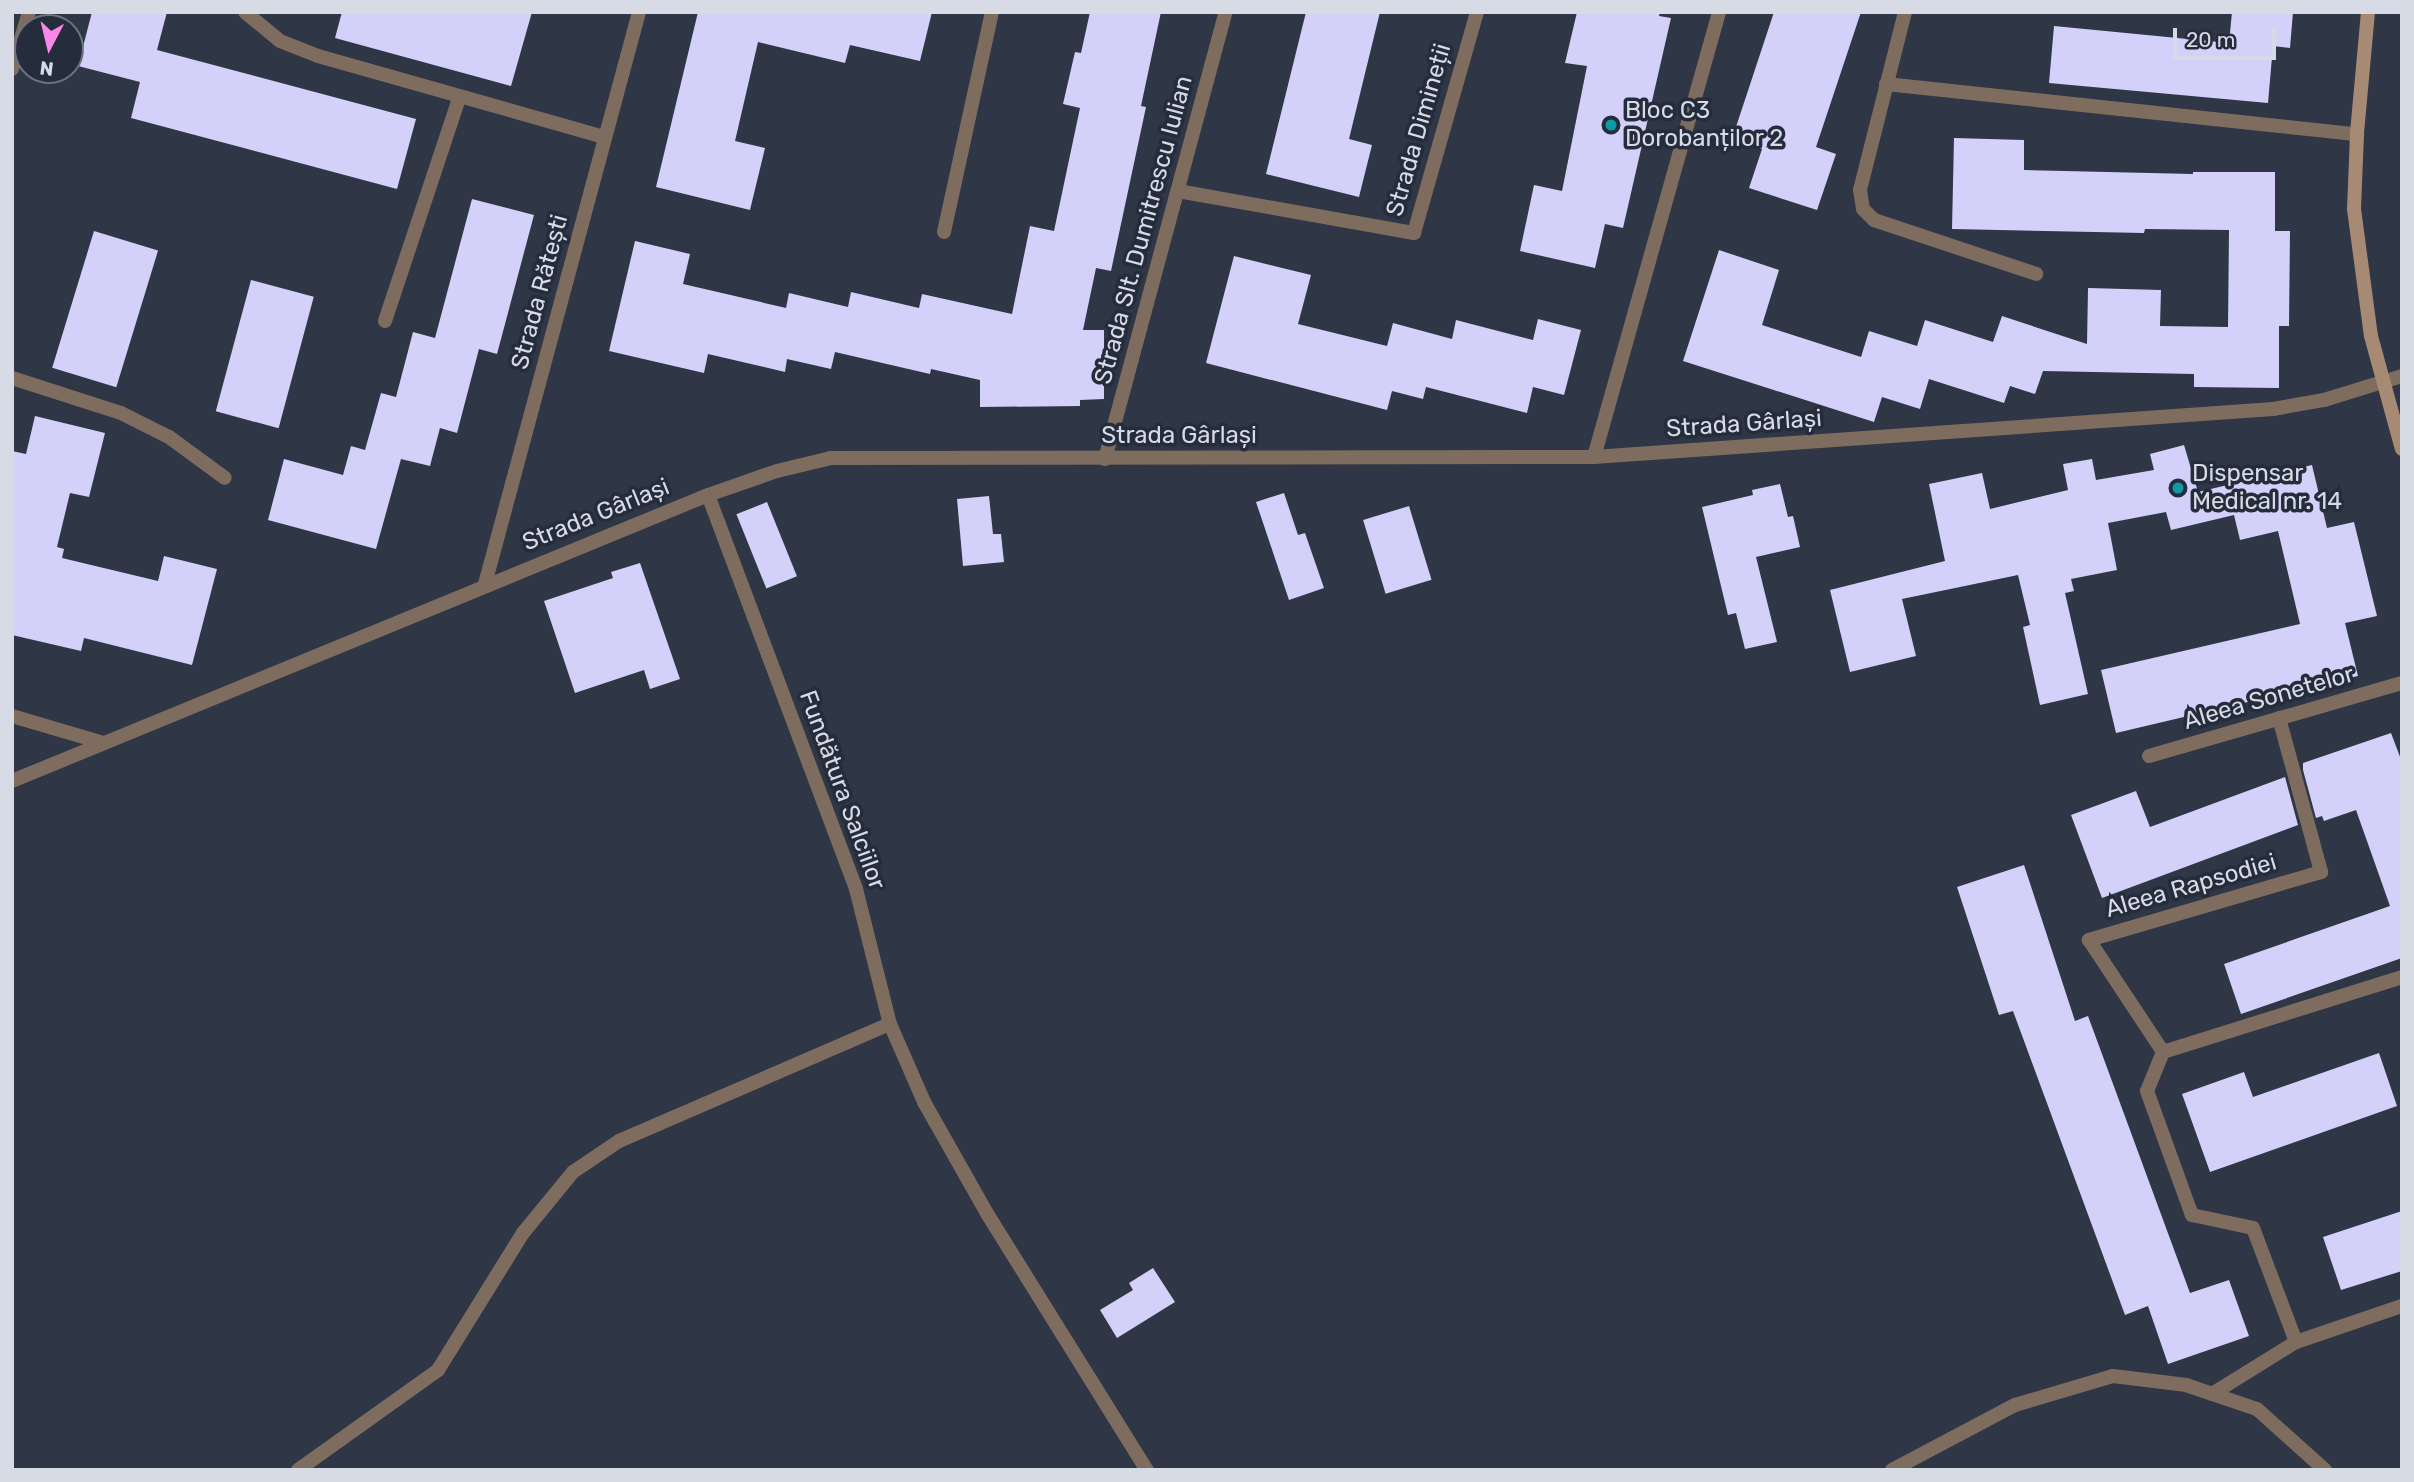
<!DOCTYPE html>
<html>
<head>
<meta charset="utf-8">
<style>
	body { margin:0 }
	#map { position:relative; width:2414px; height:1482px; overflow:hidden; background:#2f3645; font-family:Rubik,sans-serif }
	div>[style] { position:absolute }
	.building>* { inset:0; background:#d3d1f9; transform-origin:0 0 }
	.service>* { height:14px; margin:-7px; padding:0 7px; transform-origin:7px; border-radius:7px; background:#7e6c5e }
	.minor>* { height:14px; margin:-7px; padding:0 7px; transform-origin:7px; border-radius:7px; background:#7e6c5e }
	.secondary>* { height:14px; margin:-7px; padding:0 7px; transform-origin:7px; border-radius:7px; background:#a78a74 }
	.dots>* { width:19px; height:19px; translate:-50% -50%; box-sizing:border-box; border:4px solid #252c3b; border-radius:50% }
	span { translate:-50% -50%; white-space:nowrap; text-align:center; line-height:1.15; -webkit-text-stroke:7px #252c3b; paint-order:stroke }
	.poi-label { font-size:24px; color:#d6dbe5 }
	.left { translate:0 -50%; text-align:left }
	.street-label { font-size:24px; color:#d6dbe5 }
	.frame { position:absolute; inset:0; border:14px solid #d6dbe5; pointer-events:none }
	.north { position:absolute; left:14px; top:14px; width:70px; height:70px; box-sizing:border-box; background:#252c3b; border:2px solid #6c727f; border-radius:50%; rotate:187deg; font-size:19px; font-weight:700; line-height:28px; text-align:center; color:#d6dbe5 }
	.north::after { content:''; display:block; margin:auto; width:24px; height:32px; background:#f987e9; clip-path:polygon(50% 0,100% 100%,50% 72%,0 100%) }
	.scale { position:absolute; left:2173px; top:28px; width:103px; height:32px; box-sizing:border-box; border:4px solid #d6dbe5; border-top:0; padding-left:9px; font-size:21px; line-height:24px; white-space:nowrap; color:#d6dbe5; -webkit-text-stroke:5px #252c3b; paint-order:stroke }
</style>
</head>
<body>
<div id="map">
	<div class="building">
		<div style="clip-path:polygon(92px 12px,167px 12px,157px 50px,416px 119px,397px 189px,131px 118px,140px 82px,78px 66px)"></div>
		<div style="clip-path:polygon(342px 12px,532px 12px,511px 86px,335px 38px)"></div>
		<div style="clip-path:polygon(698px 12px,932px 12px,920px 61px,850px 45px,845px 63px,758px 42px,735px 141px,765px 148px,750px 210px,656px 187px)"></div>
		<div style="clip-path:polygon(1090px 12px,1161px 12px,1141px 106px,1146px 107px,1111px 271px,1096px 268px,1083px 330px,1104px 330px,1104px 399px,1080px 400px,1080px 406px,980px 407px,980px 380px,931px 369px,930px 374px,835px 352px,831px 369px,787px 359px,785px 372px,708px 354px,704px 373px,609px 351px,635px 241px,690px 254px,683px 284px,786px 308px,789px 293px,848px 307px,851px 292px,919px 308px,922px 294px,1012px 314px,1030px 226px,1054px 231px,1080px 108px,1063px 104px,1075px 52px,1081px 53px)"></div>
		<div style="clip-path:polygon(1306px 12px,1380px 12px,1349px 139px,1372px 145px,1359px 197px,1266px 174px)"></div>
		<div style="clip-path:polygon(1577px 12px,1660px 12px,1659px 16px,1671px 18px,1623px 228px,1605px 224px,1595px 268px,1520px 251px,1534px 185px,1562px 191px,1587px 66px,1565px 63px)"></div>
		<div style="clip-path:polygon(1774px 12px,1861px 12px,1816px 147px,1836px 154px,1817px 210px,1749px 188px,1762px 149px,1732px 139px)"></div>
		<div style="clip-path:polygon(2232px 12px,2293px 12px,2290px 48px,2273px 46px,2268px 103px,2049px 83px,2054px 26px,2229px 43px)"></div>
		<div style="clip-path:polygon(1954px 138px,2024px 140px,2024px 170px,2193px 174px,2193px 172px,2275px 172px,2275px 231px,2290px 231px,2289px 326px,2279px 326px,2279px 388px,2194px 387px,2194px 374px,2043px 371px,2035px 394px,2010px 386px,2004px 403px,1929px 379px,1920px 409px,1882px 397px,1874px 422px,1683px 361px,1719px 250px,1779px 270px,1762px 325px,1861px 357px,1869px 331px,1917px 346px,1925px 320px,1993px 342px,2002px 316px,2087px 344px,2088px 288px,2161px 290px,2160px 326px,2228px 327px,2229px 230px,2145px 229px,2144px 233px,1952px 229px)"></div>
		<div style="clip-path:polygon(472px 199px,534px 215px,497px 354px,479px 349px,457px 433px,440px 428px,430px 466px,401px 459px,376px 549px,268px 520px,284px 459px,343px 475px,351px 446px,365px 450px,381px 393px,396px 397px,413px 332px,435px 338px)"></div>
		<div style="left:94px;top:231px;width:67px;height:143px;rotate:17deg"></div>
		<div style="clip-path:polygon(1234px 256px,1311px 275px,1298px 324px,1387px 346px,1393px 323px,1452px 339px,1456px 320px,1533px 340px,1538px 319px,1581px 330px,1564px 395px,1533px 387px,1527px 413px,1426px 387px,1423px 399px,1392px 391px,1387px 410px,1206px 363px)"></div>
		<div style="left:251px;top:280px;width:65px;height:136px;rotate:15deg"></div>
		<div style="clip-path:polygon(35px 416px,105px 433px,89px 497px,70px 493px,57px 547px,64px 549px,62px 558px,158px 581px,164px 556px,217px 569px,192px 665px,84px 638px,81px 651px,12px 635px,12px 451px,26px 454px)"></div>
		<div style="clip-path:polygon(2184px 445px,2198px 492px,2312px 465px,2327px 528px,2354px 522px,2377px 616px,2345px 623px,2358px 676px,2116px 733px,2101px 670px,2300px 624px,2278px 531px,2240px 540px,2234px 515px,2171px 530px,2166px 512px,2108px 523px,2117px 570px,2071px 579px,2074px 591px,2065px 593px,2088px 694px,2040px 705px,2023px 627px,2030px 625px,2018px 575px,1902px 599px,1916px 656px,1850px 672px,1830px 590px,1945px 561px,1929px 484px,1982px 473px,1990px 509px,2068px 490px,2063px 464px,2092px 459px,2096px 480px,2154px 470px,2150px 454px)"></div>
		<div style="clip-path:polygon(1780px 484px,1788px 517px,1793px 516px,1800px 547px,1756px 557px,1777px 642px,1745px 649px,1736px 613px,1728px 615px,1702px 507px,1753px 495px,1752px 490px)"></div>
		<div style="clip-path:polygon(1284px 493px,1298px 535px,1305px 533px,1324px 588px,1289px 600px,1256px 502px)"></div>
		<div style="clip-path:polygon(989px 496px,993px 534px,1001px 534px,1004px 562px,963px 566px,957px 499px)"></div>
		<div style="left:767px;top:502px;width:80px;height:33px;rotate:68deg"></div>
		<div style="left:1409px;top:506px;width:77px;height:48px;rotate:73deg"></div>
		<div style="clip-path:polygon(640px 563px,680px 679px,650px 689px,644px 670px,575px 693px,544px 601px,613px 578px,611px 572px)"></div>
		<div style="clip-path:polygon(2391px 733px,2402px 762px,2402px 958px,2241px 1014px,2224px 964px,2390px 906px,2356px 810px,2324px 821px,2322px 816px,2316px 818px,2303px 770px,2303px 763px)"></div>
		<div style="clip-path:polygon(2285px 777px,2298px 825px,2102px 898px,2071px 815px,2136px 791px,2150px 827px)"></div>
		<div style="clip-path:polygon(2024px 865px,2075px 1021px,2088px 1016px,2190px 1293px,2229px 1280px,2249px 1336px,2168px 1364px,2148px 1306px,2125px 1315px,2013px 1011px,1999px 1015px,1957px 887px)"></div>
		<div style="clip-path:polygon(2379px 1053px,2397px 1106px,2210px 1172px,2182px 1094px,2244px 1072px,2253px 1097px)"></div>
		<div style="clip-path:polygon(2402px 1211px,2402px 1271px,2341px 1290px,2323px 1237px)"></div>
		<div style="clip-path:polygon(1153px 1268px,1175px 1302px,1117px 1338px,1100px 1310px,1133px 1290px,1129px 1283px)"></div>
	</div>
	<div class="service">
		<div style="left:1905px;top:12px;width:184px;rotate:104.2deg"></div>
		<div style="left:1860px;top:190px;width:19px;rotate:81deg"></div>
		<div style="left:1863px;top:209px;width:16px;rotate:45deg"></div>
		<div style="left:1874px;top:220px;width:171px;rotate:18.4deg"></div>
		<div style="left:1886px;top:84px;width:474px;rotate:6.1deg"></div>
		<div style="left:1178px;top:191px;width:240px;rotate:10.1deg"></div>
		<div style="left:1414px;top:233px;width:230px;rotate:-74.1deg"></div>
		<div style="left:944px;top:232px;width:225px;rotate:-77.7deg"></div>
		<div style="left:385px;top:321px;width:237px;rotate:-71.6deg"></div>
		<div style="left:12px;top:378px;width:114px;rotate:17.8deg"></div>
		<div style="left:121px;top:413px;width:54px;rotate:26.6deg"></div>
		<div style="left:169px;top:437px;width:69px;rotate:36.2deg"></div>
		<div style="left:2279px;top:718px;width:160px;rotate:74.7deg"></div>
		<div style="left:2321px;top:872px;width:242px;rotate:163.7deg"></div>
		<div style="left:2089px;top:940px;width:134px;rotate:56.5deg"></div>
		<div style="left:2163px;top:1052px;width:250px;rotate:-17.4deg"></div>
		<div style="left:2149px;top:756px;width:263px;rotate:-16.1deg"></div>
		<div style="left:2163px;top:1052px;width:42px;rotate:112.3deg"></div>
		<div style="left:2147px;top:1091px;width:132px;rotate:70.1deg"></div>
		<div style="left:2192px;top:1215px;width:62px;rotate:12deg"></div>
		<div style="left:2253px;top:1228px;width:122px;rotate:69.3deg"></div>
		<div style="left:2296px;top:1342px;width:112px;rotate:-18.8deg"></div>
		<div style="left:2212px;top:1394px;width:99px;rotate:-31.8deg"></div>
	</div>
	<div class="minor">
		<div style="left:245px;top:12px;width:45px;rotate:39.6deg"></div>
		<div style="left:280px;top:41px;width:41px;rotate:21.5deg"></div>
		<div style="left:318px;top:56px;width:298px;rotate:15.8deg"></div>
		<div style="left:12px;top:69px;width:59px;rotate:-73.4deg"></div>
		<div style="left:1594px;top:457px;width:462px;rotate:-74.3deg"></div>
		<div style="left:1105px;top:459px;width:463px;rotate:-74.9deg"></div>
		<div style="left:708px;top:495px;width:421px;rotate:69.4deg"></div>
		<div style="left:856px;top:889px;width:139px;rotate:75.9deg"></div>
		<div style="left:890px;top:1024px;width:85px;rotate:66.4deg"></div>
		<div style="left:924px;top:1102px;width:130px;rotate:60.5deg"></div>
		<div style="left:988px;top:1215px;width:301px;rotate:58.1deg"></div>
		<div style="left:485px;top:584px;width:592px;rotate:-74.93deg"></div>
		<div style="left:12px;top:716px;width:96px;rotate:16.4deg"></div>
		<div style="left:12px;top:781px;width:752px;rotate:-22.34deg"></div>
		<div style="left:708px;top:495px;width:73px;rotate:-19.2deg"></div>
		<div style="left:777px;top:471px;width:56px;rotate:-13.5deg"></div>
		<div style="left:831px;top:458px;width:763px;rotate:-0.08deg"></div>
		<div style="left:1594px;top:457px;width:681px;rotate:-4.04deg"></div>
		<div style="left:2273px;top:409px;width:52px;rotate:-10deg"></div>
		<div style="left:2324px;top:400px;width:82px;rotate:-17.1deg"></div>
		<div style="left:298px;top:1470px;width:172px;rotate:-35.5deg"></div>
		<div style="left:438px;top:1370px;width:161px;rotate:-58.2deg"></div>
		<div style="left:523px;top:1233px;width:79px;rotate:-50.7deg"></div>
		<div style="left:573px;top:1172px;width:55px;rotate:-34deg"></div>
		<div style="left:619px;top:1141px;width:295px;rotate:-23.4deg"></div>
		<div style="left:1892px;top:1470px;width:139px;rotate:-27.9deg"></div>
		<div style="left:2015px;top:1405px;width:102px;rotate:-16.5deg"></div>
		<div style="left:2113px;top:1376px;width:74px;rotate:7deg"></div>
		<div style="left:2186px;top:1385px;width:75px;rotate:18.7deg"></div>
		<div style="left:2257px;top:1409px;width:91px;rotate:41.9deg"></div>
	</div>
	<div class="secondary">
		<div style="left:2368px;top:12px;width:122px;rotate:95.2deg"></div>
		<div style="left:2357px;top:134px;width:75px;rotate:92.3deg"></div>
		<div style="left:2354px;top:209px;width:128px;rotate:82.4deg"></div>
		<div style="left:2371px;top:336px;width:117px;rotate:74.7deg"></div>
	</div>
	<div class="dots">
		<div style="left:1611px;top:125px;background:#0f9aa8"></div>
		<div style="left:2178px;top:488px;background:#0f9aa8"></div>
	</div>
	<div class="poi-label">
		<span class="left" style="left:1625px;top:125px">Bloc C3<br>Dorobanților 2</span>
		<span class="left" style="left:2192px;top:488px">Dispensar<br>Medical nr. 14</span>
	</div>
	<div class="street-label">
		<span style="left:1419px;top:130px;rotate:-74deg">Strada Dimineții</span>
		<span style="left:1144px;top:230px;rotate:-75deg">Strada Slt. Dumitrescu Iulian</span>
		<span style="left:540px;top:292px;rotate:-75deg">Strada Rătești</span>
		<span style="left:1744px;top:424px;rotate:-4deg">Strada Gârlași</span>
		<span style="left:1179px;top:436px">Strada Gârlași</span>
		<span style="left:596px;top:515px;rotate:-22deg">Strada Gârlași</span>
		<span style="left:2269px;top:698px;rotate:-16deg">Aleea Sonetelor</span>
		<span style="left:842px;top:790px;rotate:70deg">Fundătura Salciilor</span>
		<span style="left:2191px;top:886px;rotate:-16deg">Aleea Rapsodiei</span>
	</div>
	<div class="frame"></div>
	<div class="north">N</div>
	<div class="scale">20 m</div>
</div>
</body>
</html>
